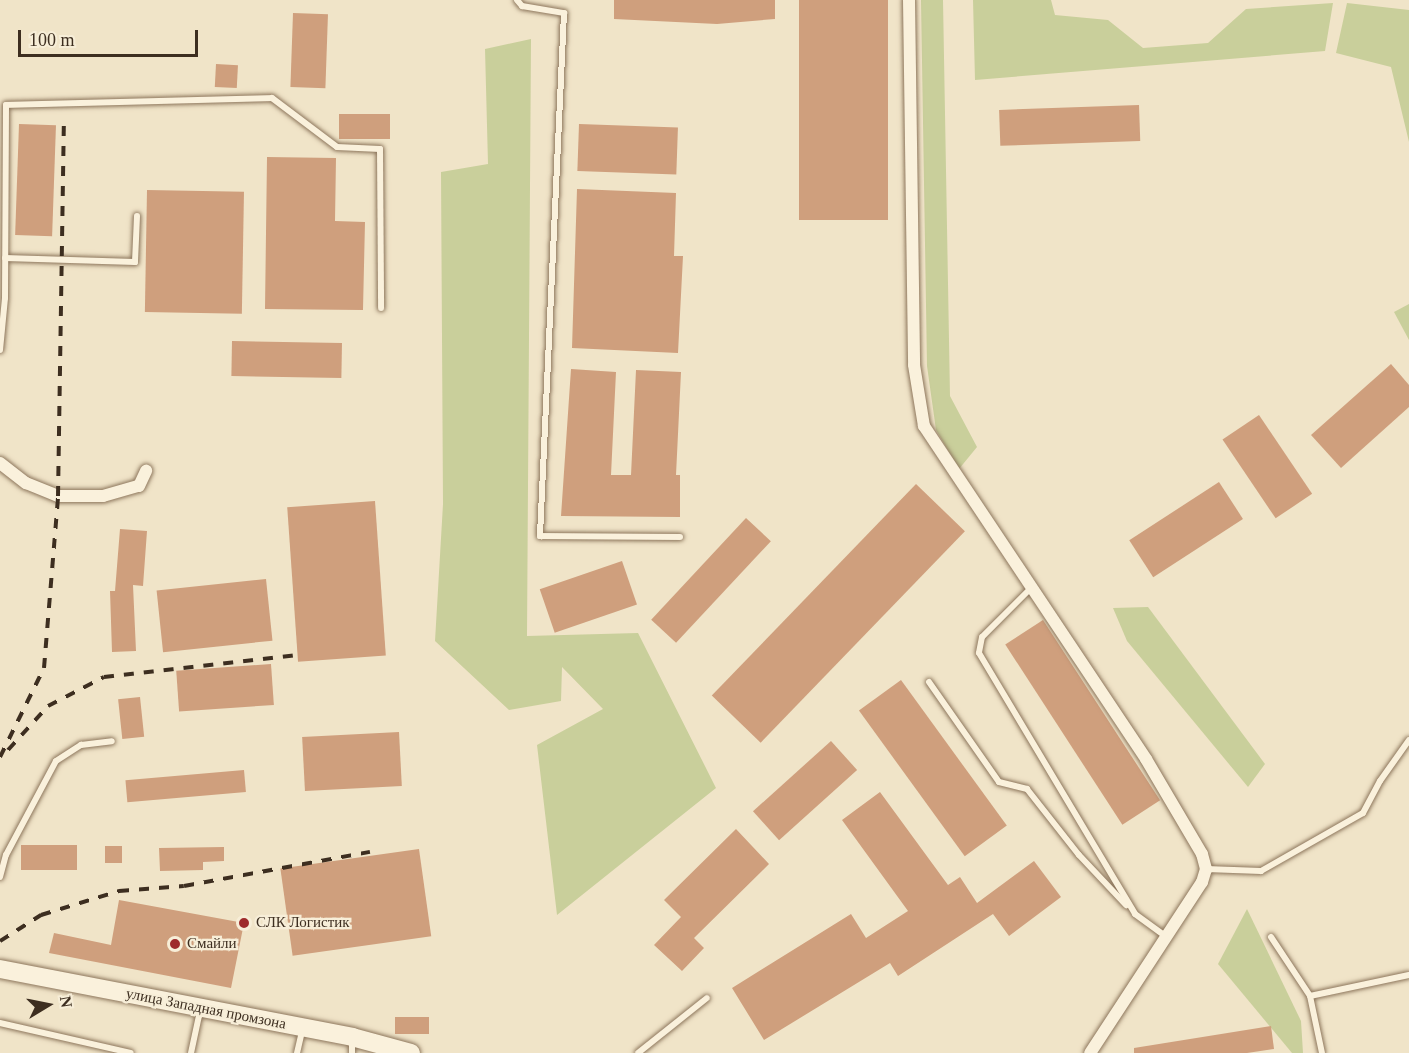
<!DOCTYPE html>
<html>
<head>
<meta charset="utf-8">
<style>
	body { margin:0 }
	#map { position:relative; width:1409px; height:1053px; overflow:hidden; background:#f0e4c8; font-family:Georgia,serif }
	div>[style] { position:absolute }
	.green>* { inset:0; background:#c9cf9b }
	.building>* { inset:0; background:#cf9f7d; transform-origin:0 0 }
	.roads { filter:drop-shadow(0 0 2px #8d765c) drop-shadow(0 0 2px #8d765c) }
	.lane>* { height:6px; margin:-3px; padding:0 3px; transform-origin:3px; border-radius:3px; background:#faf1dc }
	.street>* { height:12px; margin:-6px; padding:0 6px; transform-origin:6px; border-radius:6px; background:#faf1dc }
	.secondary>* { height:18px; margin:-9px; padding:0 9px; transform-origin:9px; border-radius:9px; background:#faf1dc }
	.rail>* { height:4px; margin-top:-2px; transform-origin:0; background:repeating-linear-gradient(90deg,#3d2e20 0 10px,transparent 0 20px) }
	.dots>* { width:16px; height:16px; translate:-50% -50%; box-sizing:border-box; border:3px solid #f7eed8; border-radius:50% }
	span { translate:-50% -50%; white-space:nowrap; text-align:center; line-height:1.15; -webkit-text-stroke:4.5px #f7eed8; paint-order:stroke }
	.poi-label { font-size:15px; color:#3d2e20 }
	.left { translate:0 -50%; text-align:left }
	.street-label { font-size:15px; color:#3d2e20 }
	.north { position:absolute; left:18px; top:975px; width:60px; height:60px; -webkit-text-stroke:4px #f7eed8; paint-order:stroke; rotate:80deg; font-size:16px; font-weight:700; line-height:24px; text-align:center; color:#3d2e20 }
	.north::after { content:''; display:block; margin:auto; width:21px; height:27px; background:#3d2e20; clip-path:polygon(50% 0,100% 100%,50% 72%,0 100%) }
	.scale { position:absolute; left:18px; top:30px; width:180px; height:27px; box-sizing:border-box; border:3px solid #3d2e20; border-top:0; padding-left:8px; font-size:18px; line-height:21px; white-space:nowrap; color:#3d2e20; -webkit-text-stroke:4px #f7eed8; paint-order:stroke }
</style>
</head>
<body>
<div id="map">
	<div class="green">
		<div style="clip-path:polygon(921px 0,943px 0,950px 396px,977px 447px,959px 469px,936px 430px,927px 366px)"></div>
		<div style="clip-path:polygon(973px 0,1051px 0,1055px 15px,1108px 20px,1143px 48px,1208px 43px,1246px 9px,1333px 3px,1325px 51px,975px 80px)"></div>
		<div style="clip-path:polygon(1347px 3px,1409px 10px,1409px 142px,1391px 67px,1336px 53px)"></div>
		<div style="clip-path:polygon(531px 39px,527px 636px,638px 633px,716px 788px,557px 915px,537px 745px,603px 709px,562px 667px,561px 701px,509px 710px,435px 641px,443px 504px,441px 172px,488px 164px,485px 49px)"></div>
		<div style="clip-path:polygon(1409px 304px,1409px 340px,1394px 312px)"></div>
		<div style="clip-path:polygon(1148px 607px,1265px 764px,1248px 787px,1127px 641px,1113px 608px)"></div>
		<div style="clip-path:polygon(1247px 909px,1301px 1021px,1303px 1053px,1292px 1053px,1218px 964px)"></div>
	</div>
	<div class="building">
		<div style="clip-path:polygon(614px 0,775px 0,775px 19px,717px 24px,614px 19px)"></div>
		<div style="left:799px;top:0;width:89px;height:220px"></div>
		<div style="left:293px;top:13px;width:35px;height:74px;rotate:2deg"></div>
		<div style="left:216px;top:64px;width:22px;height:23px;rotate:3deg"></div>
		<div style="left:1139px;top:105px;width:36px;height:140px;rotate:88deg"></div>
		<div style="left:339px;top:114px;width:51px;height:25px"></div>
		<div style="left:19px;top:124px;width:37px;height:111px;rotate:2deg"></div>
		<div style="left:579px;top:124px;width:99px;height:47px;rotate:2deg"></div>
		<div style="clip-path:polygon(267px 157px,336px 158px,335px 221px,365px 222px,363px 310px,265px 309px)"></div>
		<div style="clip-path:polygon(577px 189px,676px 193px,674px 256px,683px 256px,678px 353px,572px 348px)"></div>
		<div style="left:147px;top:190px;width:97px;height:122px;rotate:1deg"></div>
		<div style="left:232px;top:341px;width:110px;height:35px;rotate:1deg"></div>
		<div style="clip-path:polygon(1391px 364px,1409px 385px,1409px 407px,1341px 468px,1311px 435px)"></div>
		<div style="clip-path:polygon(571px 369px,616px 372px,611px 475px,631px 475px,636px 370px,681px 372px,676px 475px,680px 475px,680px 517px,561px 516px)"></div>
		<div style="left:1259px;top:415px;width:95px;height:44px;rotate:56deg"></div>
		<div style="left:1219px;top:482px;width:44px;height:107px;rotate:57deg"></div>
		<div style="left:916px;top:484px;width:68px;height:294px;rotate:44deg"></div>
		<div style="left:375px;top:501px;width:155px;height:88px;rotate:86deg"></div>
		<div style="left:746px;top:518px;width:34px;height:139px;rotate:43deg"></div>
		<div style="clip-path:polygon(120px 529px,147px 531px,143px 586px,133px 585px,136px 651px,112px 652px,110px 591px,115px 591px)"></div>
		<div style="left:622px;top:561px;width:46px;height:87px;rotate:71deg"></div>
		<div style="left:266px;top:579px;width:62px;height:110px;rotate:84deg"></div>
		<div style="left:1043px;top:620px;width:215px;height:45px;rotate:57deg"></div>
		<div style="left:271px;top:664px;width:41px;height:95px;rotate:86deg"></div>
		<div style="left:901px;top:680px;width:180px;height:52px;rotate:54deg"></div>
		<div style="left:140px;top:697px;width:40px;height:22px;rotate:84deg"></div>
		<div style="left:399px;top:732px;width:54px;height:97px;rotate:87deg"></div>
		<div style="left:831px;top:741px;width:39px;height:105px;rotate:48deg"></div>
		<div style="left:244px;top:770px;width:22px;height:119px;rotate:85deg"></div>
		<div style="clip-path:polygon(880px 792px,948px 885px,960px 877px,977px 903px,1034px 861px,1061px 897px,1009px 936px,993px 914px,898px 976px,890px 963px,764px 1040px,732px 988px,851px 914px,866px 938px,908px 911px,842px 820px)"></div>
		<div style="clip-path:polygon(736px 829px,769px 864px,694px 938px,704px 948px,682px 971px,654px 945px,681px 917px,664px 900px)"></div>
		<div style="left:77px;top:845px;width:25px;height:56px;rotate:90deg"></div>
		<div style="left:105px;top:846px;width:17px;height:17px"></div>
		<div style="clip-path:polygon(224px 847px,224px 861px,203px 862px,203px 870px,160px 871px,159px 848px)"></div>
		<div style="left:419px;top:849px;width:88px;height:140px;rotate:82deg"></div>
		<div style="clip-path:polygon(119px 900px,244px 923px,231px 988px,49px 953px,54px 933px,111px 945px)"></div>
		<div style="left:395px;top:1017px;width:34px;height:17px"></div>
		<div style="clip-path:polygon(1271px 1026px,1274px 1049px,1247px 1053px,1134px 1053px,1134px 1048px)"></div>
	</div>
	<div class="roads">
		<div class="lane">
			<div style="left:517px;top:0;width:8px;rotate:50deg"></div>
			<div style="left:522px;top:6px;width:43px;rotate:9.5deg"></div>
			<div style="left:564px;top:13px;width:524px;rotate:92.63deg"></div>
			<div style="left:540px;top:536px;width:140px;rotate:0.4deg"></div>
			<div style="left:5px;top:258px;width:130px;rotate:1.8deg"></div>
			<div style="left:135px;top:262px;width:46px;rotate:-87.5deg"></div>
			<div style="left:0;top:350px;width:52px;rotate:-84.5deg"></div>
			<div style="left:5px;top:298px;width:193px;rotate:-89.7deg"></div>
			<div style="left:6px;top:105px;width:266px;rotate:-1.5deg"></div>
			<div style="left:272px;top:98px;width:81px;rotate:37deg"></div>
			<div style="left:337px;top:147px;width:43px;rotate:2.7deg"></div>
			<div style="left:380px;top:149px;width:159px;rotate:89.6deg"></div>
			<div style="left:1031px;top:588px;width:69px;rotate:135deg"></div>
			<div style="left:982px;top:637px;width:16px;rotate:101deg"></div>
			<div style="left:979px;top:653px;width:304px;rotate:59.1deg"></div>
			<div style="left:1135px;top:914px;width:37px;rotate:36deg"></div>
			<div style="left:929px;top:682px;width:122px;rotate:55deg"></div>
			<div style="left:999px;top:782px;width:29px;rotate:14deg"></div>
			<div style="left:1027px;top:789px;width:84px;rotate:51.8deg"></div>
			<div style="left:1079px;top:855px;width:69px;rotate:46.8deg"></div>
			<div style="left:1206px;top:869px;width:55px;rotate:2.1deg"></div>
			<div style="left:1261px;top:871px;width:117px;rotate:-29.6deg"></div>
			<div style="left:1363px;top:813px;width:36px;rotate:-62deg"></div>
			<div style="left:1380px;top:781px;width:50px;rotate:-54.7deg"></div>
			<div style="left:0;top:877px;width:23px;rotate:-75deg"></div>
			<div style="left:6px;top:855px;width:106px;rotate:-62deg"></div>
			<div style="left:56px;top:761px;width:30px;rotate:-33deg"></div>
			<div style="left:81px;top:745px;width:31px;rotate:-7deg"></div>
			<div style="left:1271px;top:937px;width:71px;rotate:56.5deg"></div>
			<div style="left:1310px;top:996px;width:58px;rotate:78.1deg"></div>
			<div style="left:1310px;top:996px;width:101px;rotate:-12deg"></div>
			<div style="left:0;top:1023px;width:134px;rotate:12.9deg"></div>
			<div style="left:352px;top:1041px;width:12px;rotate:90deg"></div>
			<div style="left:191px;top:1053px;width:43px;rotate:-77.9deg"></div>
			<div style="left:297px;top:1053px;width:23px;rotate:-77deg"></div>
			<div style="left:638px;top:1053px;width:88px;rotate:-38.6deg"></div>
		</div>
		<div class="street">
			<div style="left:909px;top:0;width:365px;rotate:89.2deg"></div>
			<div style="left:914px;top:365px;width:62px;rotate:80.7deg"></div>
			<div style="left:924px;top:426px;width:400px;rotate:56.3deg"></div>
			<div style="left:1146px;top:759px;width:110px;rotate:59.5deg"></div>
			<div style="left:1202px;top:854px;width:16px;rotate:75deg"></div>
			<div style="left:1206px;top:869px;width:14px;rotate:107deg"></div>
			<div style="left:1202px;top:882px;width:204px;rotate:123.2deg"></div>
			<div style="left:0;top:463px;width:33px;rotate:38deg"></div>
			<div style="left:26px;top:483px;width:35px;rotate:22deg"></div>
			<div style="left:58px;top:496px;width:45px"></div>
			<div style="left:103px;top:496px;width:37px;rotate:-16deg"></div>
			<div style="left:139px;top:486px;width:17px;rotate:-65deg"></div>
		</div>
		<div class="secondary">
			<div style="left:0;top:969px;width:359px;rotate:10.9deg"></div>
			<div style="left:352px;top:1037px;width:61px;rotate:15.2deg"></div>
		</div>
	</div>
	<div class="rail">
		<div style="left:8px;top:750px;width:59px;rotate:-47.7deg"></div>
		<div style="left:48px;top:706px;width:63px;rotate:-27.4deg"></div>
		<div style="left:104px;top:677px;width:195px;rotate:-6.5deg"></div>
		<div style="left:0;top:757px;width:99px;rotate:-63.7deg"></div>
		<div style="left:44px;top:668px;width:173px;rotate:-85.3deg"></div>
		<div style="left:58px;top:496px;width:379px;rotate:-89.1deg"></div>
		<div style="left:0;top:941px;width:49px;rotate:-32.4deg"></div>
		<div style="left:41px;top:915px;width:82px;rotate:-17.1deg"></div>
		<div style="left:119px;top:891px;width:65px;rotate:-4.4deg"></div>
		<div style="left:184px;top:886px;width:189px;rotate:-10.4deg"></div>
	</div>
	<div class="dots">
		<div style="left:244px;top:923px;background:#9e2a2b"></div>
		<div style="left:175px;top:944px;background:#9e2a2b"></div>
	</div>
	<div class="poi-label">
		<span class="left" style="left:256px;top:923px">СЛК Логистик</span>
		<span class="left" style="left:187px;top:944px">Смайли</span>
	</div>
	<div class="street-label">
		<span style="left:206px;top:1009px;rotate:11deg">улица Западная промзона</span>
	</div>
	<div class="north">N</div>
	<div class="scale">100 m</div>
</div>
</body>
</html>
